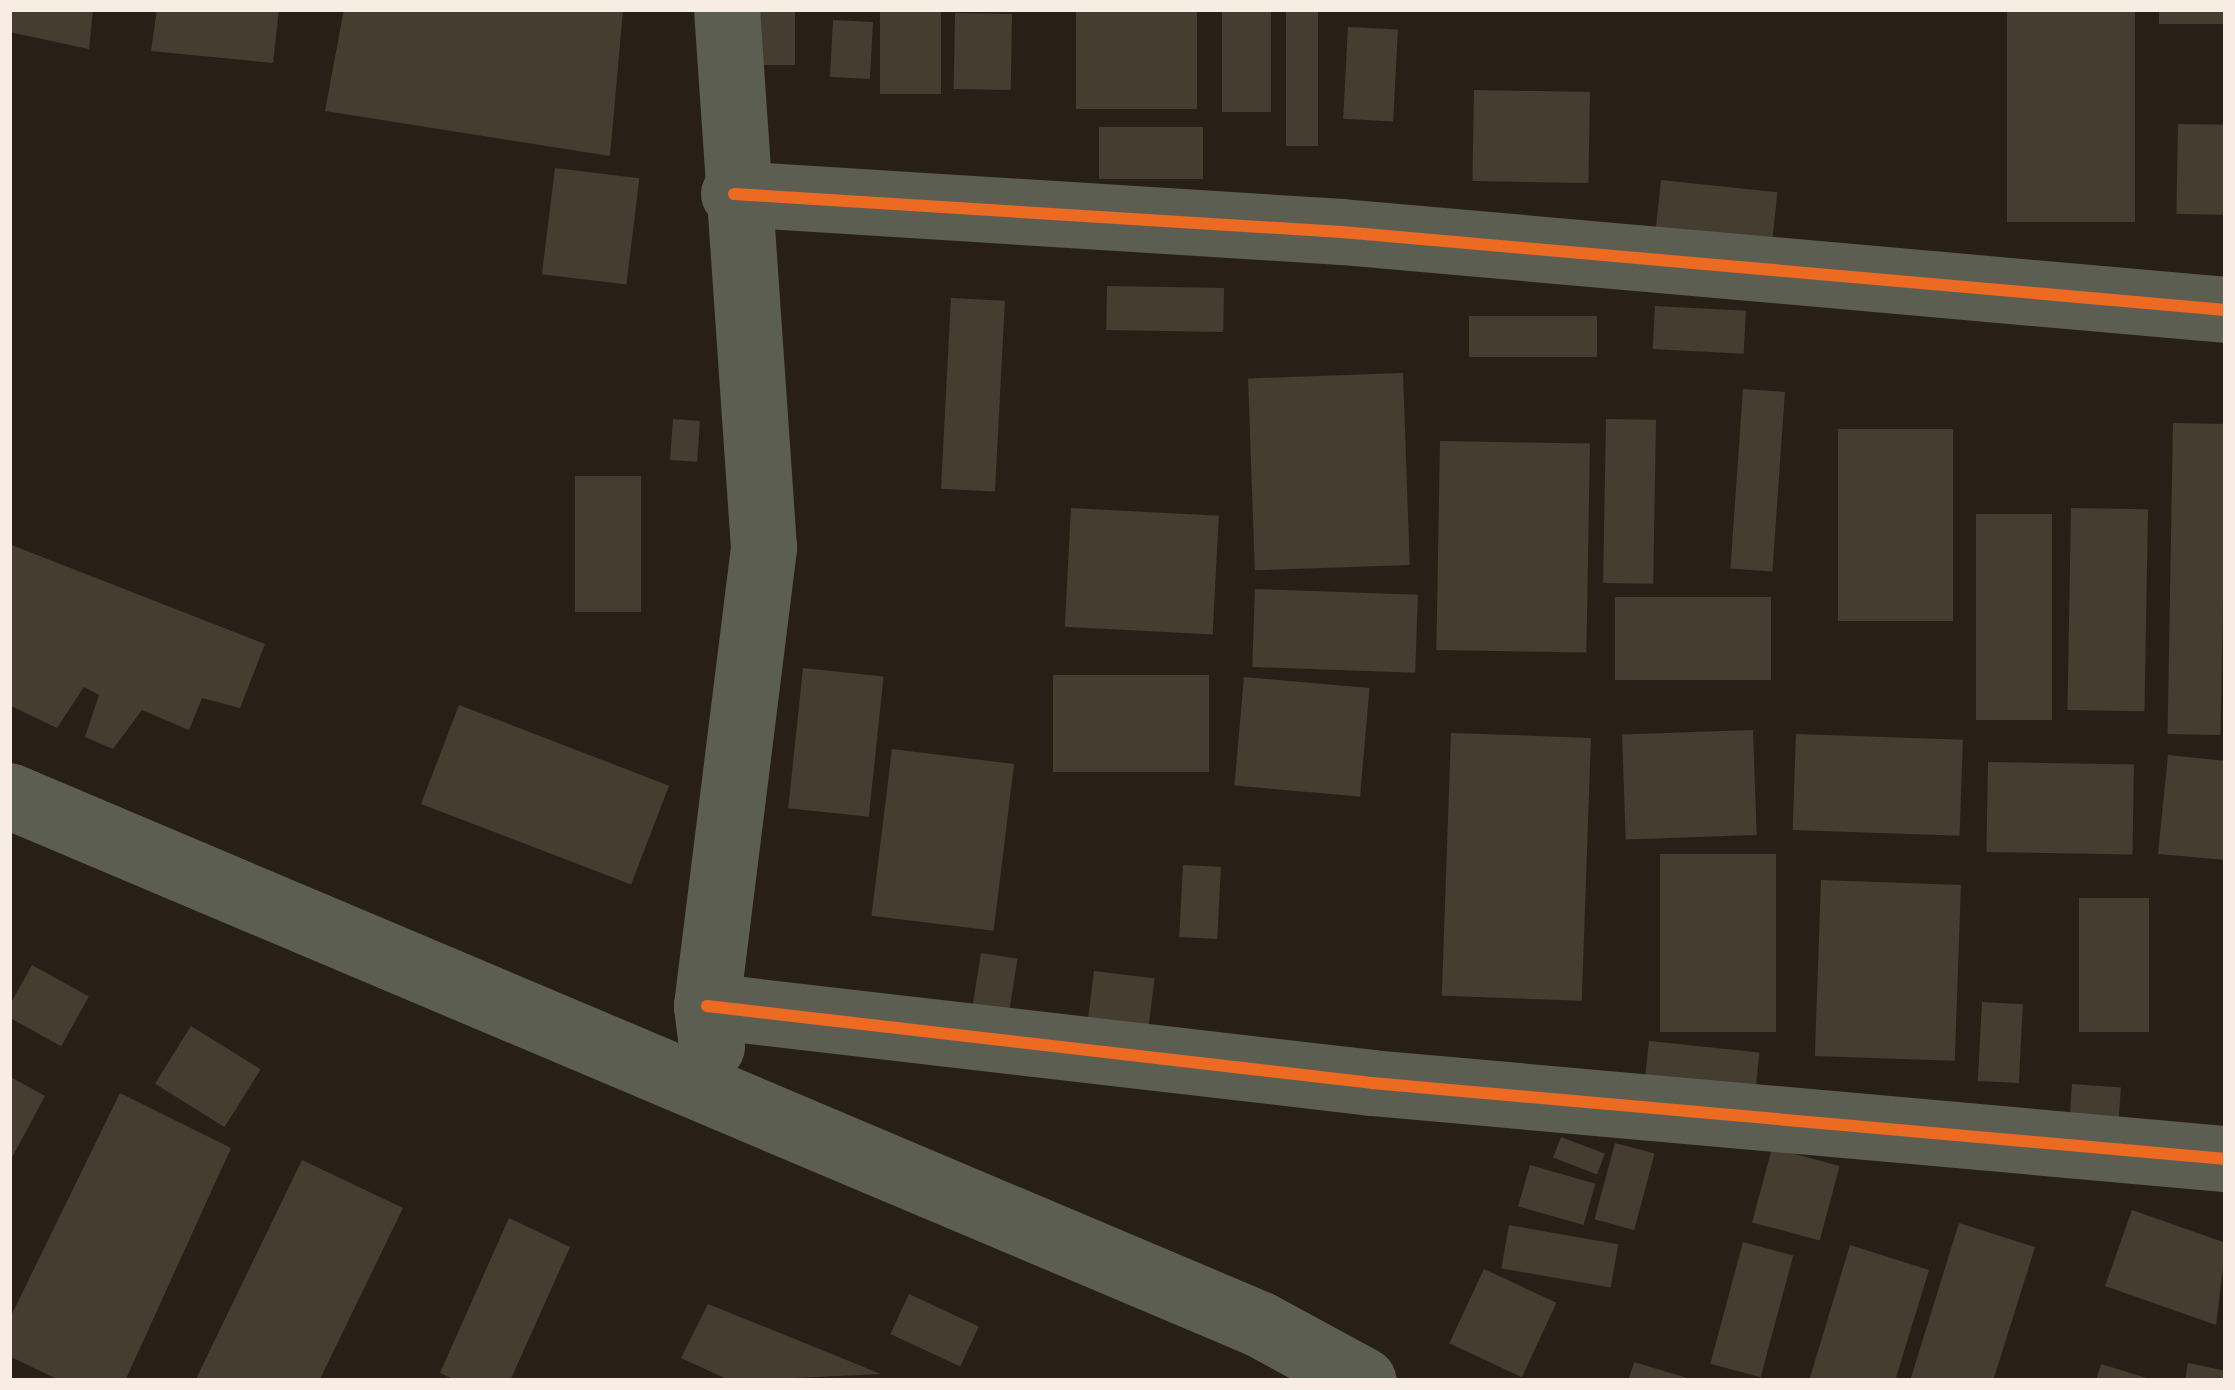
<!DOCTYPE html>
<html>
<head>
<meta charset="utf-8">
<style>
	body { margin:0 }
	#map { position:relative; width:2235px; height:1390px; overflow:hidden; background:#282016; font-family:"Roboto Serif",serif }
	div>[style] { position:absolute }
	.building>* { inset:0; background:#463d31; transform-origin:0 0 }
	.minor>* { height:66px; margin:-33px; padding:0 33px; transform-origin:33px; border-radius:33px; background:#5c5e52 }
	.cycleway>* { height:12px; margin:-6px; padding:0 6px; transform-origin:6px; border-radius:6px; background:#ed6a23 }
	span { translate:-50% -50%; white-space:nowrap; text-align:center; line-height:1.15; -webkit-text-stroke:9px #2f210f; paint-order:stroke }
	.frame { position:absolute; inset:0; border:12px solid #f7ede2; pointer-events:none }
</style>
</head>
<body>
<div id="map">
	<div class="building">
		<div style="clip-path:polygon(9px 9px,93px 9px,89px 49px,9px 32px)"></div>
		<div style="clip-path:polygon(157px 9px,279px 9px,273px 63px,151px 51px)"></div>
		<div style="clip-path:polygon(344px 9px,623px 10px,610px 156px,325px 111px)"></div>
		<div style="left:743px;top:9px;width:52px;height:56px"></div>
		<div style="left:880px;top:9px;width:61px;height:85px"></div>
		<div style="left:1076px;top:9px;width:121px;height:100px"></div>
		<div style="left:1222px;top:9px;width:49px;height:103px"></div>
		<div style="left:1286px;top:9px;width:32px;height:137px"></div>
		<div style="left:2007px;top:9px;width:128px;height:213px"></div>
		<div style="left:2159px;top:9px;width:67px;height:15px"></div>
		<div style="left:955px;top:13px;width:57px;height:76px;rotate:1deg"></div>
		<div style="left:833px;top:20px;width:40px;height:57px;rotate:3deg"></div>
		<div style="left:1348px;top:27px;width:50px;height:92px;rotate:3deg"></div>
		<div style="left:1474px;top:90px;width:116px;height:91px;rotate:1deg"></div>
		<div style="left:2178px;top:124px;width:48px;height:90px;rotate:1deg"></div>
		<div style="left:1099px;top:127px;width:104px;height:52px"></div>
		<div style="left:555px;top:168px;width:85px;height:107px;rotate:7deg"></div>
		<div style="left:1661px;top:180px;width:117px;height:50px;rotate:6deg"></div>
		<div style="left:1107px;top:286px;width:117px;height:44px;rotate:1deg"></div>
		<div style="left:951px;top:298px;width:54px;height:191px;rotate:3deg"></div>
		<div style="left:1655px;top:306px;width:91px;height:43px;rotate:3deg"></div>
		<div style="left:1597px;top:316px;width:41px;height:128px;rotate:90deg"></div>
		<div style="left:1403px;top:373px;width:192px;height:155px;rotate:88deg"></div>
		<div style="left:1743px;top:389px;width:42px;height:180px;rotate:4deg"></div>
		<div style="left:673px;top:419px;width:27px;height:41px;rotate:4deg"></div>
		<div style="left:1606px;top:419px;width:50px;height:164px;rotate:1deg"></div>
		<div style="left:2173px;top:423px;width:53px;height:311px;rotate:1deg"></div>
		<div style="left:1838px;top:429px;width:115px;height:192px"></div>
		<div style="left:1440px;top:441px;width:150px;height:209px;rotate:1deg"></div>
		<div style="left:575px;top:476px;width:66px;height:136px"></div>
		<div style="left:1071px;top:508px;width:148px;height:119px;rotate:3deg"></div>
		<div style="left:2071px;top:508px;width:77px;height:202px;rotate:1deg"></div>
		<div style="left:1976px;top:514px;width:76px;height:206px"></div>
		<div style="clip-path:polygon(9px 544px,265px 644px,240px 708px,202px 698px,189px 730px,142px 710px,113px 749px,85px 737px,99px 695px,84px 687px,57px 728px,9px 705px)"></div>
		<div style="left:1255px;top:589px;width:163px;height:78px;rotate:2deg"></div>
		<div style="left:1771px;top:597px;width:83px;height:156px;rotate:90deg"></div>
		<div style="left:803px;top:668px;width:81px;height:141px;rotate:6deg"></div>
		<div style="left:1053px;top:675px;width:156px;height:97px"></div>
		<div style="left:1244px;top:677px;width:126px;height:109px;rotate:5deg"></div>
		<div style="left:459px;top:705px;width:225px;height:106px;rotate:21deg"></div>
		<div style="left:1753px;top:730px;width:105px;height:131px;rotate:88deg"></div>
		<div style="left:1451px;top:733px;width:140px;height:263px;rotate:2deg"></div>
		<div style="left:1796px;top:734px;width:167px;height:96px;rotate:2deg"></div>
		<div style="left:892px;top:749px;width:123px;height:168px;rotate:7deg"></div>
		<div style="clip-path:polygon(2168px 755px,2226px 761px,2226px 860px,2158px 854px)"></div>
		<div style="left:1988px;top:762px;width:146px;height:90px;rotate:1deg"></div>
		<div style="left:1660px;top:854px;width:116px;height:178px"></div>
		<div style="left:1183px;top:865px;width:38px;height:72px;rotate:3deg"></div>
		<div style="left:1821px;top:880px;width:140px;height:176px;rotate:2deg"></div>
		<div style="left:2079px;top:898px;width:70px;height:134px"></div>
		<div style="left:981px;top:953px;width:37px;height:55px;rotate:9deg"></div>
		<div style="left:32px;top:965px;width:65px;height:57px;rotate:29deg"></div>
		<div style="left:1094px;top:971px;width:61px;height:60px;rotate:7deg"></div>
		<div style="left:1982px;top:1002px;width:41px;height:79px;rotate:3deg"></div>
		<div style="left:191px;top:1026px;width:82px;height:68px;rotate:32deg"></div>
		<div style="left:1649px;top:1041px;width:111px;height:41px;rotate:6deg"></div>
		<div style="clip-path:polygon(9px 1076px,45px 1096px,9px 1163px)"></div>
		<div style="left:2072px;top:1084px;width:49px;height:41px;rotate:4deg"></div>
		<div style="clip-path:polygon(120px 1093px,231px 1148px,125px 1381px,61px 1381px,9px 1356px,9px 1320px)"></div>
		<div style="left:1561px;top:1137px;width:47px;height:22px;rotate:21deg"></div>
		<div style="left:1615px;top:1143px;width:41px;height:79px;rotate:15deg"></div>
		<div style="left:1772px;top:1148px;width:70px;height:77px;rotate:15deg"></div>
		<div style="clip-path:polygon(302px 1160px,403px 1208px,319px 1381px,195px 1381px)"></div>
		<div style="left:1530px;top:1165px;width:68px;height:43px;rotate:16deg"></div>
		<div style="clip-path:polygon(2132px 1210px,2226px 1243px,2216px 1325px,2105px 1286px)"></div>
		<div style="clip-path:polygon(509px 1218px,570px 1247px,510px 1381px,457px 1381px,440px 1373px)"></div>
		<div style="clip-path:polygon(1959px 1223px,2035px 1247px,1993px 1381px,1910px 1381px)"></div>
		<div style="left:1509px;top:1225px;width:111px;height:44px;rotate:10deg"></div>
		<div style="left:1743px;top:1242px;width:52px;height:126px;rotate:15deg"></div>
		<div style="clip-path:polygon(1850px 1245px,1929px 1270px,1895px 1381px,1809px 1381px)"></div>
		<div style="left:1484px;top:1269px;width:80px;height:82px;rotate:25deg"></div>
		<div style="left:909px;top:1294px;width:77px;height:44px;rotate:25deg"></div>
		<div style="clip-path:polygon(708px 1304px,881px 1374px,731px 1381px,681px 1358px)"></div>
		<div style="clip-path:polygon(1634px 1362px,1694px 1380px,1694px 1381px,1628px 1381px)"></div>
		<div style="clip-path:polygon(2188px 1363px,2226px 1371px,2226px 1381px,2185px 1381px)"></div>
		<div style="clip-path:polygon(2101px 1364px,2153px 1380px,2153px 1381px,2096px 1381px)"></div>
	</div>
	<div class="minor">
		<div style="left:734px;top:194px;width:609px;rotate:3.58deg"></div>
		<div style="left:1342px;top:232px;width:887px;rotate:5.04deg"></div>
		<div style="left:9px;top:796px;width:1357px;rotate:22.9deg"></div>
		<div style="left:1259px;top:1324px;width:119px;rotate:28.5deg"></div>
		<div style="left:707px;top:1006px;width:669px;rotate:6.6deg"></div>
		<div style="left:1372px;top:1083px;width:857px;rotate:5.09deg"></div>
		<div style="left:712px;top:1047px;width:41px;rotate:-97deg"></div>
		<div style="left:707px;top:1006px;width:462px;rotate:-82.9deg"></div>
		<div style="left:764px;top:548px;width:540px;rotate:-93.93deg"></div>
	</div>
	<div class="cycleway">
		<div style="left:734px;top:194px;width:609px;rotate:3.58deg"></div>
		<div style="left:1342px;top:232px;width:887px;rotate:5.04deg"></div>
		<div style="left:707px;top:1006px;width:669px;rotate:6.6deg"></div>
		<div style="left:1372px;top:1083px;width:857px;rotate:5.09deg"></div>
	</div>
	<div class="frame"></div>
</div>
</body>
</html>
